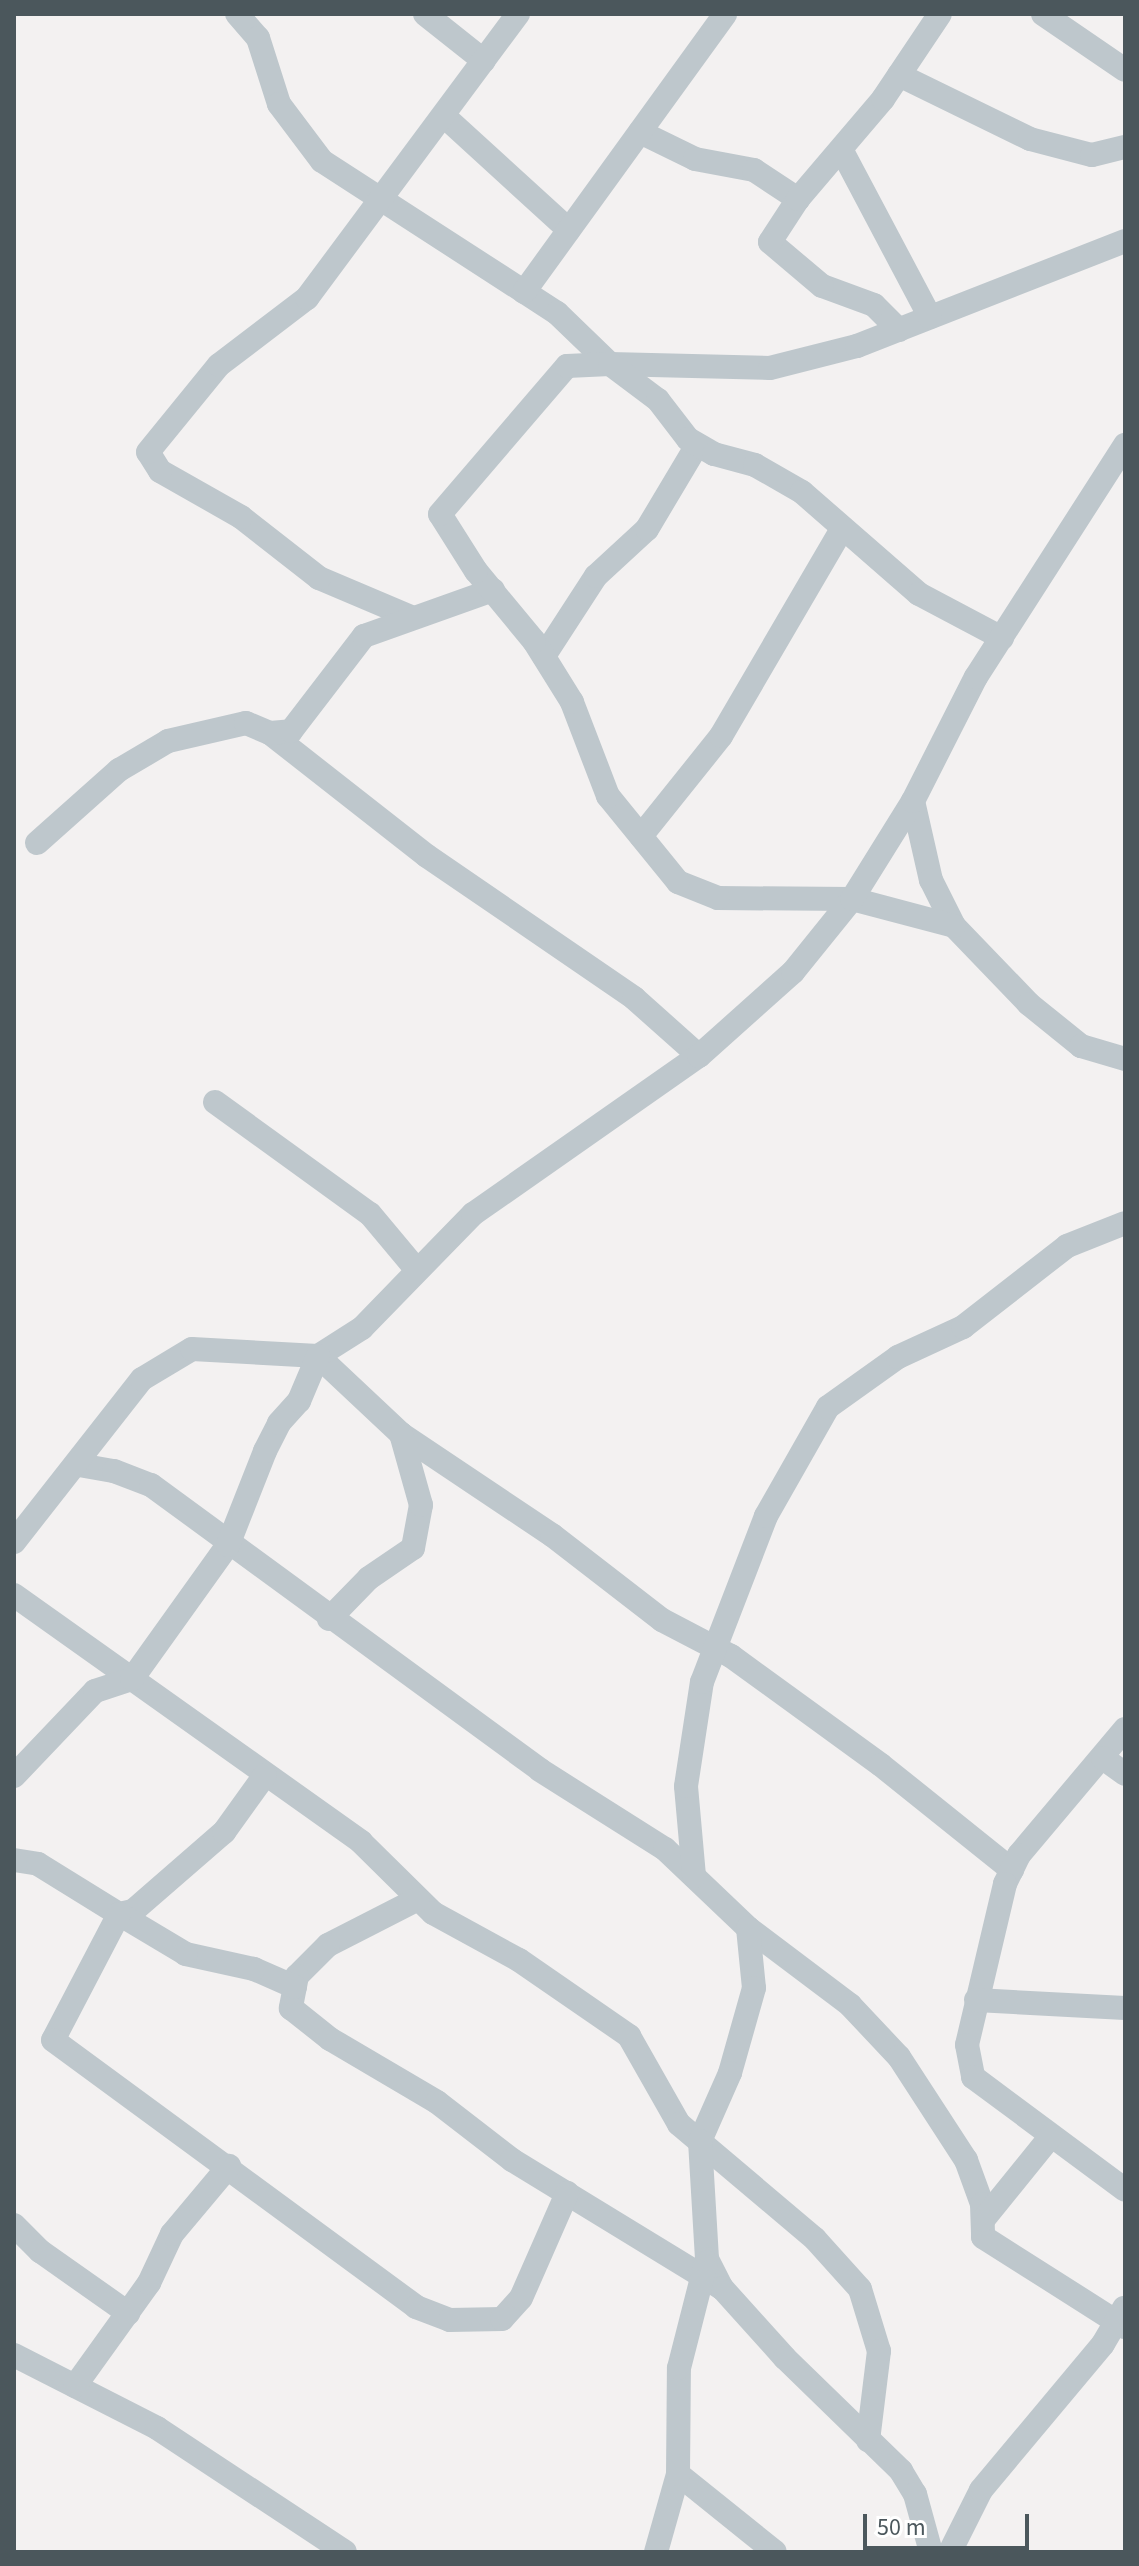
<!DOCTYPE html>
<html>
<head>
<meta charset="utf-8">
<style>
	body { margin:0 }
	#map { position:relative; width:1139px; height:2566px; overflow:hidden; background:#f3f1f1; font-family:"Source Sans 3",sans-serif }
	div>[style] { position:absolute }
	.street>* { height:24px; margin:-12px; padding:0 12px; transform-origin:12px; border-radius:12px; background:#bec7cc }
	span { translate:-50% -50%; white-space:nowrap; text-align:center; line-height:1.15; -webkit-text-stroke:6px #fff; paint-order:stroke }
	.frame { position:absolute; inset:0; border:16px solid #4b575c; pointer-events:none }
	.scale { position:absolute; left:863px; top:2514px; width:166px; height:36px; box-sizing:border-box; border:4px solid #4b575c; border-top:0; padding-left:10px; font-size:24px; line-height:28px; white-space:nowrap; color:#4b575c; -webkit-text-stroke:6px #fff; paint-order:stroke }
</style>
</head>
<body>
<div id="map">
	<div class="street">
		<div style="left:237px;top:14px;width:32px;rotate:49deg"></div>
		<div style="left:258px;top:38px;width:69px;rotate:72.3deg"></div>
		<div style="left:279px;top:104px;width:71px;rotate:53deg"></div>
		<div style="left:322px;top:161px;width:280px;rotate:32.9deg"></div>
		<div style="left:557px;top:313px;width:74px;rotate:43.9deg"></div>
		<div style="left:610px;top:364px;width:160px;rotate:1.4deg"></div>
		<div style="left:770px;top:368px;width:90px;rotate:-14.2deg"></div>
		<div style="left:857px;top:346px;width:288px;rotate:-21.4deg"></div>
		<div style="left:425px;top:14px;width:75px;rotate:38.5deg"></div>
		<div style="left:1043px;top:14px;width:99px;rotate:34.3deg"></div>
		<div style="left:899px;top:75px;width:146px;rotate:26deg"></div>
		<div style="left:1030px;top:139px;width:64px;rotate:14.5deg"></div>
		<div style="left:1092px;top:155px;width:34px;rotate:-14deg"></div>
		<div style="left:444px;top:116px;width:169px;rotate:42.4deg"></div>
		<div style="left:640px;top:132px;width:61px;rotate:26.1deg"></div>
		<div style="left:695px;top:159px;width:60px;rotate:10.6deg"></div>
		<div style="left:754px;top:170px;width:53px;rotate:33.4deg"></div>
		<div style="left:842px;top:151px;width:188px;rotate:62.1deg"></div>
		<div style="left:524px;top:292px;width:343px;rotate:-54.1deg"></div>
		<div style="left:899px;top:330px;width:35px;rotate:-135deg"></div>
		<div style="left:874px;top:305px;width:55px;rotate:-159.9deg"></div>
		<div style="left:822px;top:286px;width:68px;rotate:-139.8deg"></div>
		<div style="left:770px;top:242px;width:51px;rotate:-56.9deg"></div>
		<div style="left:798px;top:199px;width:131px;rotate:-49.6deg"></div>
		<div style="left:883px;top:99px;width:102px;rotate:-56.2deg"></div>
		<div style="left:411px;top:617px;width:100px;rotate:-157deg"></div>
		<div style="left:319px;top:578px;width:99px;rotate:-142deg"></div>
		<div style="left:241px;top:517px;width:93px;rotate:-150.4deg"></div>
		<div style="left:160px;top:471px;width:22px;rotate:-122deg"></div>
		<div style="left:148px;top:452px;width:112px;rotate:-50.8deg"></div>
		<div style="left:219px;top:365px;width:111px;rotate:-37.3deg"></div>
		<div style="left:307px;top:298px;width:354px;rotate:-53.4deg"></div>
		<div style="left:544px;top:656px;width:95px;rotate:-57deg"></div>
		<div style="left:596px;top:576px;width:69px;rotate:-42.7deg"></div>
		<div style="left:647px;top:529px;width:98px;rotate:-59.2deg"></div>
		<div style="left:270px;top:733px;width:199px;rotate:38.1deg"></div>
		<div style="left:427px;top:856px;width:251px;rotate:34.4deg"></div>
		<div style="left:634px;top:998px;width:87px;rotate:41.7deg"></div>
		<div style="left:913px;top:801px;width:81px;rotate:77.2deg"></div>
		<div style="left:931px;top:880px;width:51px;rotate:63.4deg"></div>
		<div style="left:954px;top:926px;width:108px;rotate:46.1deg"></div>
		<div style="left:1029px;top:1004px;width:67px;rotate:38.9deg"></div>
		<div style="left:1081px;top:1046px;width:46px;rotate:16.5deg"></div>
		<div style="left:641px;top:836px;width:128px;rotate:-51.3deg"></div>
		<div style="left:721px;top:736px;width:240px;rotate:-59.7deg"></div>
		<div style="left:37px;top:843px;width:110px;rotate:-41.7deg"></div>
		<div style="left:119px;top:770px;width:57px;rotate:-30.6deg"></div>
		<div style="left:168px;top:741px;width:80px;rotate:-13deg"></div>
		<div style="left:246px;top:723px;width:26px;rotate:23deg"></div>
		<div style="left:270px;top:733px;width:21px;rotate:-5deg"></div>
		<div style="left:291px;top:731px;width:120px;rotate:-52.5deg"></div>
		<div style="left:364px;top:636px;width:137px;rotate:-19.6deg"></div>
		<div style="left:954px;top:926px;width:106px;rotate:-165.2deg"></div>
		<div style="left:852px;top:899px;width:134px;rotate:-179.6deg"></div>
		<div style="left:718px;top:898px;width:43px;rotate:-158.2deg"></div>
		<div style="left:678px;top:882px;width:111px;rotate:-129.1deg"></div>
		<div style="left:608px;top:796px;width:101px;rotate:-111deg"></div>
		<div style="left:572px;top:702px;width:72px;rotate:-121.9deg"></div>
		<div style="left:534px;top:641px;width:91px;rotate:-129.6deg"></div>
		<div style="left:476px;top:571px;width:67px;rotate:-122.3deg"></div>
		<div style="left:440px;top:514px;width:195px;rotate:-49.4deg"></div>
		<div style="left:567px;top:366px;width:43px;rotate:-2.7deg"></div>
		<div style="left:610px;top:364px;width:60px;rotate:36.9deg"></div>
		<div style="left:658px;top:400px;width:49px;rotate:52.4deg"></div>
		<div style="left:688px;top:439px;width:30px;rotate:30deg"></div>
		<div style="left:714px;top:454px;width:42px;rotate:15deg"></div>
		<div style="left:755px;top:465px;width:54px;rotate:29.9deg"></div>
		<div style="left:802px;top:492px;width:155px;rotate:41.1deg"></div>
		<div style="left:919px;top:594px;width:94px;rotate:27.9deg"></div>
		<div style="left:215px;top:1102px;width:191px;rotate:35.9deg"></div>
		<div style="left:370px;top:1214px;width:72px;rotate:50.1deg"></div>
		<div style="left:318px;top:1356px;width:114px;rotate:43.2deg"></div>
		<div style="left:401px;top:1434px;width:182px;rotate:33.8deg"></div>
		<div style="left:552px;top:1535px;width:139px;rotate:37.7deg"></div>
		<div style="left:662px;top:1620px;width:78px;rotate:27.6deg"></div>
		<div style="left:731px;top:1656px;width:185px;rotate:36deg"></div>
		<div style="left:881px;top:1765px;width:168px;rotate:38.7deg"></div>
		<div style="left:79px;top:1465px;width:36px;rotate:10deg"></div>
		<div style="left:114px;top:1471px;width:40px;rotate:21deg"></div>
		<div style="left:151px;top:1485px;width:482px;rotate:36.2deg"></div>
		<div style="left:540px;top:1770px;width:148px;rotate:32.3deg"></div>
		<div style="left:665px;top:1849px;width:115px;rotate:43.6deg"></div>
		<div style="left:748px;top:1928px;width:128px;rotate:37deg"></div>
		<div style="left:850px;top:2005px;width:71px;rotate:46.7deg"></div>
		<div style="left:899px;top:2057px;width:123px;rotate:57deg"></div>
		<div style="left:966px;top:2160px;width:47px;rotate:70deg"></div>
		<div style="left:982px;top:2204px;width:33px;rotate:88deg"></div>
		<div style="left:983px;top:2237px;width:168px;rotate:32.4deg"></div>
		<div style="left:14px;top:1542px;width:207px;rotate:-51.9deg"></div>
		<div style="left:142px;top:1379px;width:58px;rotate:-31deg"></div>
		<div style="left:192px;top:1349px;width:126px;rotate:3.2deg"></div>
		<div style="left:318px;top:1356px;width:52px;rotate:-32.5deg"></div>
		<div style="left:362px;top:1328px;width:159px;rotate:-45.8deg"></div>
		<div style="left:473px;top:1214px;width:276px;rotate:-35deg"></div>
		<div style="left:699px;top:1056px;width:126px;rotate:-41.8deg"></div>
		<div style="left:793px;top:972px;width:94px;rotate:-51.1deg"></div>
		<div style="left:852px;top:899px;width:115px;rotate:-58.1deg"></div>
		<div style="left:913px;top:801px;width:139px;rotate:-63.1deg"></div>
		<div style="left:976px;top:677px;width:276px;rotate:-57.3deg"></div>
		<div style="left:14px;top:1595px;width:426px;rotate:35.4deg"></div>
		<div style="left:361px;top:1842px;width:101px;rotate:44.6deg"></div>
		<div style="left:433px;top:1913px;width:98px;rotate:28.7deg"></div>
		<div style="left:519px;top:1960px;width:134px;rotate:34.6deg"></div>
		<div style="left:629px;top:2036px;width:101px;rotate:60.4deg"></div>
		<div style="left:679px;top:2124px;width:178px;rotate:40.2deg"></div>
		<div style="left:815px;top:2239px;width:67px;rotate:48deg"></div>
		<div style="left:860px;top:2289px;width:65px;rotate:73deg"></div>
		<div style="left:879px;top:2351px;width:90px;rotate:97deg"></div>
		<div style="left:329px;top:1619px;width:57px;rotate:-45.7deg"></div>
		<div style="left:369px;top:1578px;width:53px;rotate:-34.3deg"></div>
		<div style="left:413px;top:1548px;width:44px;rotate:-79.5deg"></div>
		<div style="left:421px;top:1505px;width:74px;rotate:-105.7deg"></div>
		<div style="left:1125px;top:1729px;width:165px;rotate:130.1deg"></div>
		<div style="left:1019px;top:1855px;width:32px;rotate:116deg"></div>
		<div style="left:1005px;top:1884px;width:165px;rotate:103.3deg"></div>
		<div style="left:967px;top:2045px;width:33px;rotate:79deg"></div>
		<div style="left:973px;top:2077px;width:189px;rotate:36.6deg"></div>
		<div style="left:1103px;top:1758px;width:27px;rotate:36deg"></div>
		<div style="left:14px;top:1776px;width:117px;rotate:-46.4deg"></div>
		<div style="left:95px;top:1691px;width:39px;rotate:-18deg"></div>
		<div style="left:132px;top:1679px;width:165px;rotate:-54.4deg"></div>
		<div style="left:228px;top:1545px;width:101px;rotate:-68.5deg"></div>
		<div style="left:265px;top:1451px;width:31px;rotate:-63deg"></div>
		<div style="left:279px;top:1423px;width:30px;rotate:-48deg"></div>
		<div style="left:299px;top:1401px;width:49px;rotate:-67.1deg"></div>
		<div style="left:14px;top:1860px;width:24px;rotate:9deg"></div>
		<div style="left:38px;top:1864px;width:95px;rotate:31.7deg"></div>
		<div style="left:119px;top:1914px;width:14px;rotate:-12deg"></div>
		<div style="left:133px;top:1911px;width:121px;rotate:-41deg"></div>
		<div style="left:224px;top:1832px;width:70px;rotate:-54.3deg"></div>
		<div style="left:694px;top:1876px;width:90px;rotate:-95.1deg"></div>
		<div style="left:686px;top:1786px;width:105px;rotate:-81.3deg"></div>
		<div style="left:702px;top:1682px;width:178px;rotate:-68.9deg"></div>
		<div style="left:766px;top:1516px;width:125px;rotate:-60.4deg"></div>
		<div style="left:828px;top:1407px;width:86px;rotate:-35.5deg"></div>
		<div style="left:898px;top:1357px;width:72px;rotate:-24.8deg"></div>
		<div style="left:963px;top:1327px;width:132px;rotate:-37.9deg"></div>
		<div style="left:1067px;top:1246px;width:62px;rotate:-21.6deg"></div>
		<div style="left:418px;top:1899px;width:101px;rotate:152.9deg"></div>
		<div style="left:328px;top:1945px;width:44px;rotate:135deg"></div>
		<div style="left:297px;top:1976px;width:33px;rotate:101deg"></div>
		<div style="left:291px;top:2008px;width:50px;rotate:38.5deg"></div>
		<div style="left:330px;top:2039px;width:124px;rotate:30.5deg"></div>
		<div style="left:437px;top:2102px;width:95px;rotate:37.7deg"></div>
		<div style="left:512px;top:2160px;width:246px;rotate:31.4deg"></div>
		<div style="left:748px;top:1928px;width:60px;rotate:84.3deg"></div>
		<div style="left:754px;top:1988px;width:88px;rotate:105.8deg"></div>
		<div style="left:730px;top:2073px;width:74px;rotate:113.8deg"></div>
		<div style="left:700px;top:2141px;width:118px;rotate:86.6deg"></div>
		<div style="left:707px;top:2259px;width:33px;rotate:63deg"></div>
		<div style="left:722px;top:2288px;width:94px;rotate:48deg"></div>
		<div style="left:785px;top:2358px;width:162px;rotate:44.2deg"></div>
		<div style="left:901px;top:2471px;width:27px;rotate:59deg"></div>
		<div style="left:915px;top:2494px;width:60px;rotate:74.6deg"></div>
		<div style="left:295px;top:1987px;width:45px;rotate:-156.3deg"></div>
		<div style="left:254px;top:1969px;width:70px;rotate:-167.6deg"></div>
		<div style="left:186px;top:1954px;width:78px;rotate:-149.2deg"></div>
		<div style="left:119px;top:1914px;width:142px;rotate:117.6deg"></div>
		<div style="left:53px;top:2040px;width:451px;rotate:36.3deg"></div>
		<div style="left:416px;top:2307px;width:36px;rotate:21deg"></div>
		<div style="left:450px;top:2320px;width:52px;rotate:-1.1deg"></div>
		<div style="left:502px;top:2319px;width:28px;rotate:-48deg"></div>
		<div style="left:521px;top:2298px;width:115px;rotate:-66.3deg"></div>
		<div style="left:976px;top:2000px;width:149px;rotate:3.1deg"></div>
		<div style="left:983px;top:2220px;width:108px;rotate:-51deg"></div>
		<div style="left:14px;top:2225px;width:37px;rotate:45deg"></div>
		<div style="left:40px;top:2251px;width:108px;rotate:35.2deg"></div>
		<div style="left:14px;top:2355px;width:161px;rotate:27deg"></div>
		<div style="left:157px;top:2428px;width:225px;rotate:33.4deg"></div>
		<div style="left:75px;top:2386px;width:127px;rotate:-54.3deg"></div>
		<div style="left:149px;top:2283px;width:54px;rotate:-64.9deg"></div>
		<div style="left:172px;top:2234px;width:89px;rotate:-50deg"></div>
		<div style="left:678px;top:2474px;width:124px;rotate:38.8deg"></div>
		<div style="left:656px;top:2552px;width:81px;rotate:-74.2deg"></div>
		<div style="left:678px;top:2474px;width:106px;rotate:-89.5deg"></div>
		<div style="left:679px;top:2368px;width:109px;rotate:-75.7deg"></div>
		<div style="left:950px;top:2552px;width:69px;rotate:-63.4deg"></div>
		<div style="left:981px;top:2490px;width:190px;rotate:-50.1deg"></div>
		<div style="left:1103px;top:2344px;width:42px;rotate:-59.7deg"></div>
	</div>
	<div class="frame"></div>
	<div class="scale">50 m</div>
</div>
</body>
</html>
